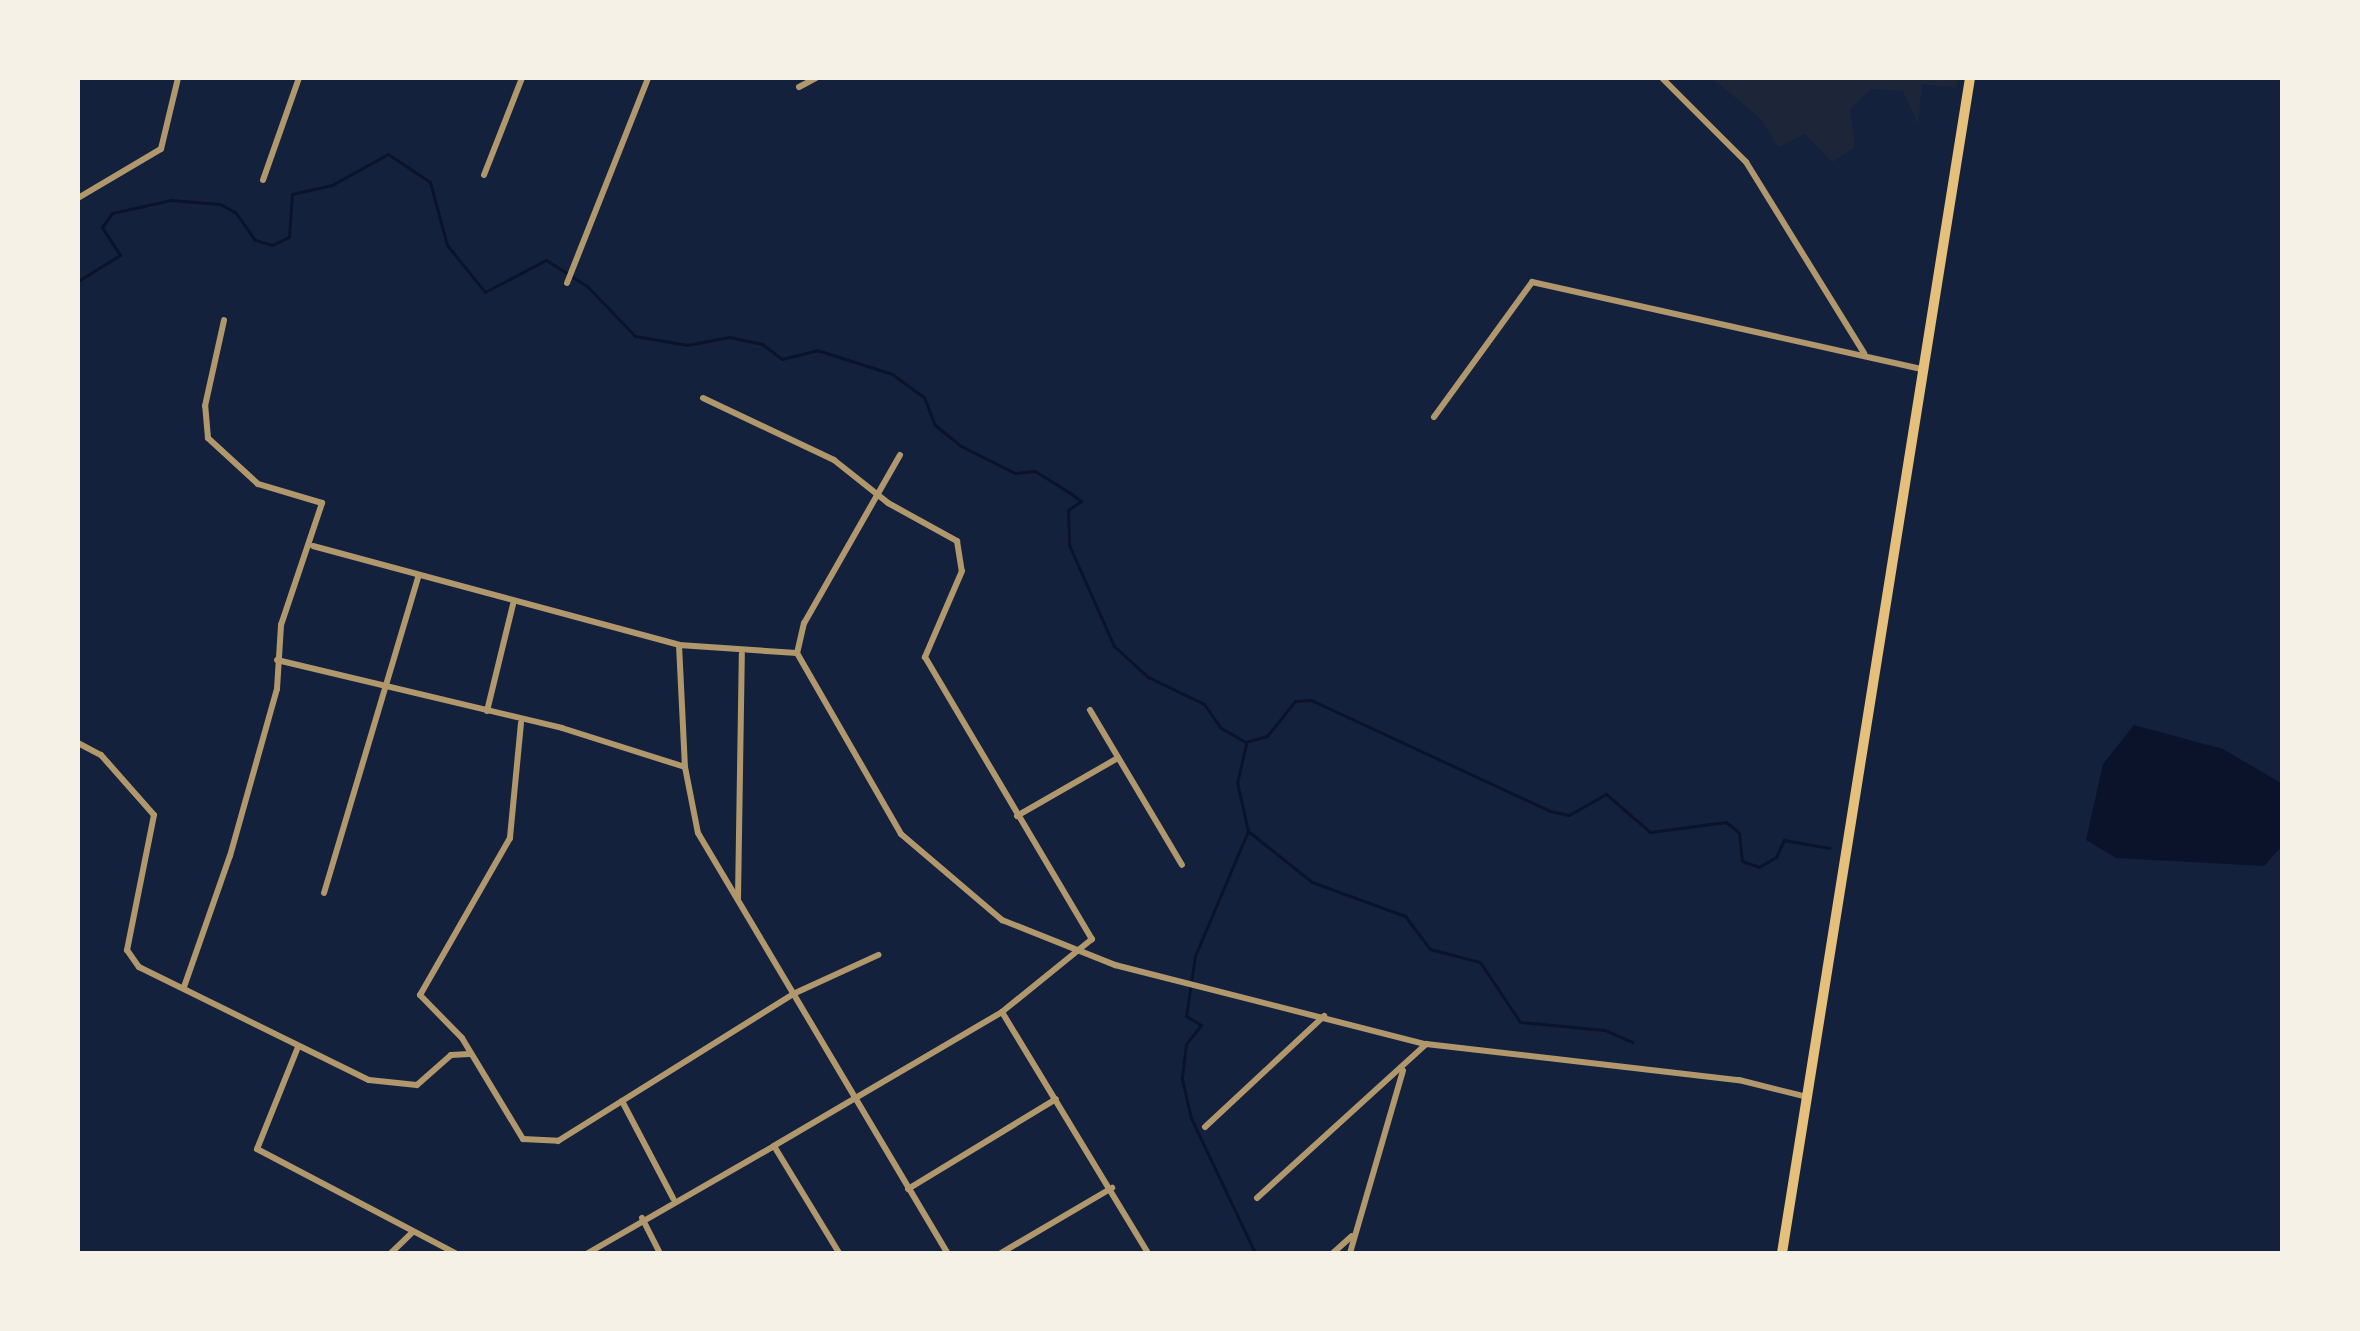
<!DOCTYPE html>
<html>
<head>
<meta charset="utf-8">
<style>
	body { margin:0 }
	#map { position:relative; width:2360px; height:1331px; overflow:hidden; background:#14213d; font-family:"IBM Plex Sans",sans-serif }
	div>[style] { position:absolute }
	.green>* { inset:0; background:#1d2539 }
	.water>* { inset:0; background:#0b132b }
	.stream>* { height:3px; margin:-1.5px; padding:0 1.5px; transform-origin:1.5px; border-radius:1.5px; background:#0b132b }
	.minor>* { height:6px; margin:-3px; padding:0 3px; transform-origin:3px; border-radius:3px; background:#b1986c }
	.trunk>* { height:10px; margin:-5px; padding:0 5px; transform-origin:5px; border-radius:5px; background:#e5c07b }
	span { translate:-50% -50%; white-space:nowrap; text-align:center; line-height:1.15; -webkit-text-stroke:8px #f6f1e7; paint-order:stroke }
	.frame { position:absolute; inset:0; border:80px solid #f6f1e7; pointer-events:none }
</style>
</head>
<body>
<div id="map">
	<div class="green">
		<div style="clip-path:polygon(1712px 78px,1958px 78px,1956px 88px,1922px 84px,1918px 124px,1903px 91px,1871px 89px,1850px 109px,1855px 147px,1832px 162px,1805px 134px,1778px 147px,1762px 120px)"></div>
	</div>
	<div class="water">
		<div style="clip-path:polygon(2134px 725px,2223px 749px,2281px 783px,2282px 846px,2264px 866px,2116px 858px,2086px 840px,2103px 764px)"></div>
	</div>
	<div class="stream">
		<div style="left:78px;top:281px;width:49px;rotate:-31.8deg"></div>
		<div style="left:120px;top:255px;width:33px;rotate:-123deg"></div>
		<div style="left:102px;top:227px;width:17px;rotate:-54deg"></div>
		<div style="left:112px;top:213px;width:60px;rotate:-12.4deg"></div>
		<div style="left:171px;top:200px;width:49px;rotate:4.7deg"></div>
		<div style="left:220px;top:204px;width:18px;rotate:29deg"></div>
		<div style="left:236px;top:213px;width:33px;rotate:55deg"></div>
		<div style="left:255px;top:240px;width:18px;rotate:16deg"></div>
		<div style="left:272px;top:245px;width:19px;rotate:-25deg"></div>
		<div style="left:289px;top:237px;width:43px;rotate:-86deg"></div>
		<div style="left:292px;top:194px;width:41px;rotate:-12.7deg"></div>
		<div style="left:332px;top:185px;width:64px;rotate:-29deg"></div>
		<div style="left:388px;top:154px;width:50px;rotate:33.7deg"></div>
		<div style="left:430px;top:182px;width:65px;rotate:74.9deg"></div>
		<div style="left:447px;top:245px;width:60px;rotate:51deg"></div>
		<div style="left:485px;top:292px;width:69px;rotate:-27.7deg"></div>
		<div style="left:546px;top:260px;width:49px;rotate:32.4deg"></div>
		<div style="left:587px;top:286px;width:69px;rotate:46.2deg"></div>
		<div style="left:635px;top:336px;width:53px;rotate:9.8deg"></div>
		<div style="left:687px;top:345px;width:43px;rotate:-10.8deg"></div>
		<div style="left:729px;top:337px;width:34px;rotate:12deg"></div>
		<div style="left:762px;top:344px;width:25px;rotate:37deg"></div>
		<div style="left:782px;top:359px;width:36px;rotate:-14deg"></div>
		<div style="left:817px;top:350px;width:79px;rotate:17.7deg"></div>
		<div style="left:892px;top:374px;width:39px;rotate:36deg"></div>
		<div style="left:924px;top:397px;width:30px;rotate:69deg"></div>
		<div style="left:935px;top:425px;width:33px;rotate:39deg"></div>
		<div style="left:961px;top:446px;width:60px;rotate:26.6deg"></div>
		<div style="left:1015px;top:473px;width:20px;rotate:-6deg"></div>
		<div style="left:1035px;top:471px;width:40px;rotate:32deg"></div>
		<div style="left:1069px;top:492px;width:15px;rotate:37deg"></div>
		<div style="left:1081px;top:501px;width:16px;rotate:145deg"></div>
		<div style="left:1068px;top:510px;width:35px;rotate:88deg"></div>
		<div style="left:1069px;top:545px;width:111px;rotate:66deg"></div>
		<div style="left:1114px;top:646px;width:46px;rotate:42.4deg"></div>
		<div style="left:1148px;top:677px;width:62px;rotate:25.7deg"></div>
		<div style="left:1204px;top:704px;width:29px;rotate:55deg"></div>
		<div style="left:1221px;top:728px;width:28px;rotate:30deg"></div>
		<div style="left:1245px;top:742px;width:23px;rotate:-15deg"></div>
		<div style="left:1267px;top:736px;width:45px;rotate:-51.3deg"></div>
		<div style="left:1295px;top:701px;width:16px;rotate:-4deg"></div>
		<div style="left:1311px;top:700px;width:264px;rotate:24.9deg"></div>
		<div style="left:1550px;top:811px;width:19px;rotate:12deg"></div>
		<div style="left:1569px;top:815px;width:43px;rotate:-29.6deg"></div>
		<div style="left:1606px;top:794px;width:58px;rotate:40.8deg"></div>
		<div style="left:1650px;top:832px;width:77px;rotate:-7.5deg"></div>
		<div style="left:1726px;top:822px;width:17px;rotate:40deg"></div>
		<div style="left:1739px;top:833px;width:28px;rotate:84deg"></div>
		<div style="left:1742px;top:861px;width:18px;rotate:19deg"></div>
		<div style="left:1759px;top:867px;width:20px;rotate:-30deg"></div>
		<div style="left:1776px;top:857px;width:19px;rotate:-65deg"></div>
		<div style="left:1784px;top:840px;width:46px;rotate:10.1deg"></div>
		<div style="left:1246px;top:744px;width:39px;rotate:103deg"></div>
		<div style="left:1237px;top:782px;width:50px;rotate:77.3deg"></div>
		<div style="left:1248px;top:831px;width:136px;rotate:113deg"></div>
		<div style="left:1195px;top:956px;width:61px;rotate:98.5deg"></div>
		<div style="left:1186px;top:1016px;width:17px;rotate:31deg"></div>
		<div style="left:1201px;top:1025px;width:24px;rotate:128deg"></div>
		<div style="left:1186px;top:1044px;width:35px;rotate:97deg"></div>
		<div style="left:1182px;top:1079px;width:40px;rotate:77deg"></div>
		<div style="left:1191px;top:1118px;width:149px;rotate:64.6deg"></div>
		<div style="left:1248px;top:831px;width:82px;rotate:38.6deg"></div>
		<div style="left:1312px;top:882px;width:99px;rotate:20.1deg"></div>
		<div style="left:1405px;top:916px;width:41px;rotate:52.9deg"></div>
		<div style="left:1430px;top:949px;width:52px;rotate:14.6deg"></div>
		<div style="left:1480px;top:962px;width:72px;rotate:56.3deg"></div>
		<div style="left:1520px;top:1022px;width:85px;rotate:5.4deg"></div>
		<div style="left:1605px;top:1030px;width:30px;rotate:24deg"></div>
	</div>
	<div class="minor">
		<div style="left:1662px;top:78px;width:119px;rotate:45deg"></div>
		<div style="left:1746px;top:162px;width:225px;rotate:58.3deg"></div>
		<div style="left:799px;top:87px;width:19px;rotate:-28deg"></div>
		<div style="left:484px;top:175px;width:104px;rotate:-68.6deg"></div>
		<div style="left:263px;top:180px;width:108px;rotate:-70.6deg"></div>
		<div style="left:78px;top:198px;width:96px;rotate:-30.6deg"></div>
		<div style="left:161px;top:149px;width:73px;rotate:-76.5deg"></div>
		<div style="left:567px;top:283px;width:220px;rotate:-68.4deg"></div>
		<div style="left:703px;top:398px;width:145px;rotate:25.3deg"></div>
		<div style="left:834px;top:460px;width:69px;rotate:38.5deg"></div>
		<div style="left:888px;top:503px;width:79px;rotate:28.8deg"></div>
		<div style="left:957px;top:541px;width:30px;rotate:81deg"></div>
		<div style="left:962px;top:571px;width:94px;rotate:113.3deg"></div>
		<div style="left:925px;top:657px;width:328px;rotate:59.4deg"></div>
		<div style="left:1092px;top:939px;width:116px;rotate:141deg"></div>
		<div style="left:1002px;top:1012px;width:264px;rotate:149.6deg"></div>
		<div style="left:1434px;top:417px;width:167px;rotate:-54deg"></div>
		<div style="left:1532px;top:282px;width:399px;rotate:12.6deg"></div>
		<div style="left:900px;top:455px;width:193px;rotate:119.7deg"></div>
		<div style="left:804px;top:623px;width:31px;rotate:103deg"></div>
		<div style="left:797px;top:653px;width:209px;rotate:60.1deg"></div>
		<div style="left:901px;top:834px;width:133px;rotate:40.4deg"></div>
		<div style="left:1002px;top:920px;width:122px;rotate:21.7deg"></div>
		<div style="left:1115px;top:965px;width:321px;rotate:14.3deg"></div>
		<div style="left:1426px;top:1044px;width:315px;rotate:6.6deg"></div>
		<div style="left:1739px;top:1080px;width:70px;rotate:14deg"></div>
		<div style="left:313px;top:546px;width:379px;rotate:15.1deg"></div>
		<div style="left:679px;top:645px;width:118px;rotate:3.9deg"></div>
		<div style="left:679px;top:645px;width:122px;rotate:87.2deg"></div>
		<div style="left:685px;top:767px;width:67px;rotate:78.9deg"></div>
		<div style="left:698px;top:833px;width:488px;rotate:59.3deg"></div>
		<div style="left:277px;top:660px;width:293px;rotate:13.4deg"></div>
		<div style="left:562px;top:728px;width:129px;rotate:17.6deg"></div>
		<div style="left:1090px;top:710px;width:180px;rotate:59.3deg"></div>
		<div style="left:487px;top:711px;width:110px;rotate:-76.3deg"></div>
		<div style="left:521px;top:723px;width:116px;rotate:95.5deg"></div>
		<div style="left:510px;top:838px;width:181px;rotate:119.8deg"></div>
		<div style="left:420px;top:995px;width:60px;rotate:45.7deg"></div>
		<div style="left:462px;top:1038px;width:118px;rotate:58.9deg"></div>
		<div style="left:523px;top:1139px;width:35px;rotate:3deg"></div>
		<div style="left:558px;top:1141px;width:277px;rotate:-32deg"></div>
		<div style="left:793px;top:994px;width:94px;rotate:-24.6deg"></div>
		<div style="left:78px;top:743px;width:26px;rotate:28deg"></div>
		<div style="left:101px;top:755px;width:80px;rotate:48.5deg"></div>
		<div style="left:154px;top:815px;width:138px;rotate:101.3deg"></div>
		<div style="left:127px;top:950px;width:21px;rotate:55deg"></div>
		<div style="left:139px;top:967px;width:256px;rotate:26.2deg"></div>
		<div style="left:369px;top:1080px;width:48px;rotate:5.9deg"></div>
		<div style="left:417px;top:1085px;width:45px;rotate:-41.4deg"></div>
		<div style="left:451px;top:1055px;width:18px;rotate:-3deg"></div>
		<div style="left:1017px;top:816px;width:116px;rotate:-29.9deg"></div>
		<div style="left:324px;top:893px;width:330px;rotate:-73.4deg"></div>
		<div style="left:738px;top:898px;width:244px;rotate:-89.1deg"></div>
		<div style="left:184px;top:987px;width:139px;rotate:-70.7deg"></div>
		<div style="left:230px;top:856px;width:173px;rotate:-74.3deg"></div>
		<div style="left:277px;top:689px;width:64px;rotate:-86.4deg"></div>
		<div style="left:281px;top:625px;width:129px;rotate:-71.4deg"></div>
		<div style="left:322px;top:503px;width:67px;rotate:-163.5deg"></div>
		<div style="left:258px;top:484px;width:68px;rotate:-137.4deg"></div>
		<div style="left:208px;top:438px;width:32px;rotate:-95deg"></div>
		<div style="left:205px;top:406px;width:88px;rotate:-77.5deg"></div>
		<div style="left:1002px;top:1012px;width:282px;rotate:58.8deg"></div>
		<div style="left:298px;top:1047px;width:110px;rotate:111.9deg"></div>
		<div style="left:257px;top:1149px;width:224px;rotate:27.7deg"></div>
		<div style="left:622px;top:1101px;width:110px;rotate:62.3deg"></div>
		<div style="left:1205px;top:1127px;width:163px;rotate:-43deg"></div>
		<div style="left:908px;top:1189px;width:173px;rotate:-31.3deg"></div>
		<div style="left:1257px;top:1198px;width:229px;rotate:-42.3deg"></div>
		<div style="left:642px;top:1218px;width:39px;rotate:63deg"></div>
		<div style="left:391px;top:1253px;width:30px;rotate:-44deg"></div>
		<div style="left:588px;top:1253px;width:215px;rotate:-29.9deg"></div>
		<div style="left:774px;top:1146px;width:125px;rotate:58.7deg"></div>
		<div style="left:1001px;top:1253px;width:129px;rotate:-30.4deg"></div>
		<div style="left:1333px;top:1253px;width:25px;rotate:-42deg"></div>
		<div style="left:1350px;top:1253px;width:190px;rotate:-73.8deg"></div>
	</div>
	<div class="trunk">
		<div style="left:1782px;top:1253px;width:1190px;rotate:-80.91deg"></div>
	</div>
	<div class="frame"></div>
</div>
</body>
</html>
